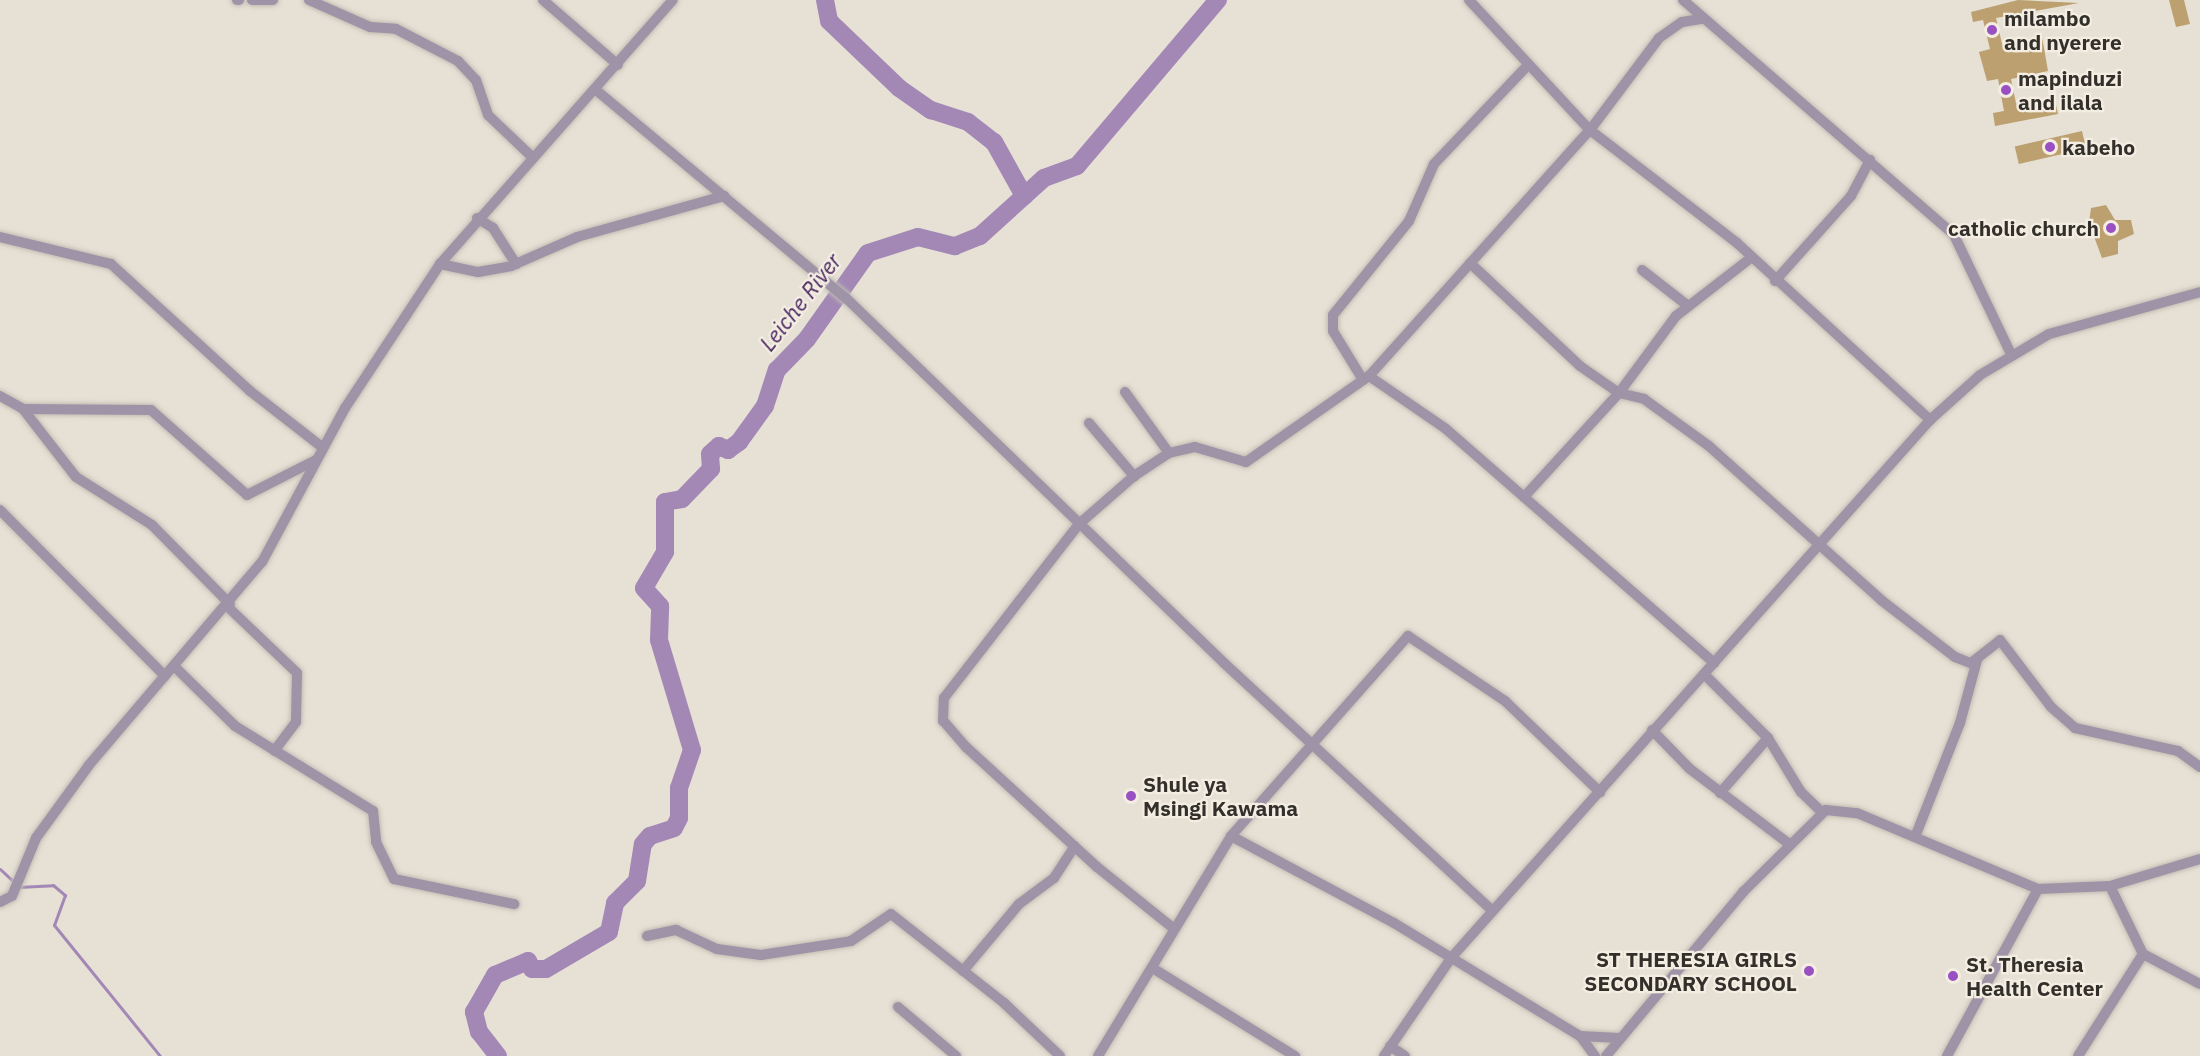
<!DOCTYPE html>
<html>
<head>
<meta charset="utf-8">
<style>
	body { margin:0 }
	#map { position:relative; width:2200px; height:1056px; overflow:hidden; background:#e6e0d5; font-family:"IBM Plex Sans",sans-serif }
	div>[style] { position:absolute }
	.stream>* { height:3px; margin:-1.5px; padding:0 1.5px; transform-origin:1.5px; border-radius:1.5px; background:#a388b6 }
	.river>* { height:18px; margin:-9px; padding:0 9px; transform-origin:9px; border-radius:9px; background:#a388b6 }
	.building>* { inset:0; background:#bca070; transform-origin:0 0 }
	.roads { filter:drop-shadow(0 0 2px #c2bdb3) drop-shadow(0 0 2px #c2bdb3) }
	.minor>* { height:10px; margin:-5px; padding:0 5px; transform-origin:5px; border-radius:5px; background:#9e93a7 }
	.dots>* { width:16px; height:16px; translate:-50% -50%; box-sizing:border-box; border:3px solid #f3ede2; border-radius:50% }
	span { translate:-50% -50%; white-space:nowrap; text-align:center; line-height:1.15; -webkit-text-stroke:4.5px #f3ede2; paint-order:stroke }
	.poi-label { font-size:21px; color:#33302c; font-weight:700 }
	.left { translate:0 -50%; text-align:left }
	.right { translate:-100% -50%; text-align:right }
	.water-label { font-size:22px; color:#4a265f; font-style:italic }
</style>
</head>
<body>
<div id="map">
	<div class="stream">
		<div style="left:0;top:869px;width:19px;rotate:43deg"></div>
		<div style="left:18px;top:887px;width:35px;rotate:-3deg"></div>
		<div style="left:53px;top:885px;width:16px;rotate:40deg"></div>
		<div style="left:65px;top:895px;width:32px;rotate:110deg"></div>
		<div style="left:54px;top:925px;width:169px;rotate:51deg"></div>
	</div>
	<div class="river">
		<div style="left:825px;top:0;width:21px;rotate:79deg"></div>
		<div style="left:829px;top:21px;width:97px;rotate:43.7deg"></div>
		<div style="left:899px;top:88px;width:39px;rotate:35deg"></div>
		<div style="left:931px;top:110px;width:39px;rotate:18deg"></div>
		<div style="left:968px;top:122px;width:33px;rotate:38deg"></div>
		<div style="left:994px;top:142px;width:62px;rotate:60.9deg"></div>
		<div style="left:498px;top:1056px;width:31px;rotate:-128deg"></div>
		<div style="left:479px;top:1032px;width:21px;rotate:-104deg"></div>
		<div style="left:474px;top:1012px;width:43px;rotate:-60.4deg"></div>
		<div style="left:495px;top:975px;width:36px;rotate:-23deg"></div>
		<div style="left:528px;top:961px;width:9px;rotate:63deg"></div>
		<div style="left:532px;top:969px;width:14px"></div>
		<div style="left:546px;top:969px;width:73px;rotate:-30.4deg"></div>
		<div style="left:609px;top:932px;width:30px;rotate:-78deg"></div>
		<div style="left:615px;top:903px;width:31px;rotate:-45deg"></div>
		<div style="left:637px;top:881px;width:37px;rotate:-81deg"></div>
		<div style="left:643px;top:844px;width:11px;rotate:-49deg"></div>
		<div style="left:650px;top:836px;width:25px;rotate:-18deg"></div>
		<div style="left:674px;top:828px;width:11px;rotate:-63deg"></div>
		<div style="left:679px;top:818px;width:30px;rotate:-90deg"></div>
		<div style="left:679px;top:788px;width:40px;rotate:-71.1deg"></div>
		<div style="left:692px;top:750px;width:115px;rotate:-106.7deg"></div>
		<div style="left:659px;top:640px;width:34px;rotate:-88deg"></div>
		<div style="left:660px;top:606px;width:24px;rotate:-132deg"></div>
		<div style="left:644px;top:588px;width:42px;rotate:-59.7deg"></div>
		<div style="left:665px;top:552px;width:50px;rotate:-90deg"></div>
		<div style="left:665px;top:502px;width:17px;rotate:-10deg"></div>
		<div style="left:682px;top:499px;width:42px;rotate:-46deg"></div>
		<div style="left:711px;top:469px;width:15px;rotate:-94deg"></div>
		<div style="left:710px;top:454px;width:12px;rotate:-42deg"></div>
		<div style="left:719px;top:446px;width:10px;rotate:24deg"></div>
		<div style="left:728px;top:450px;width:14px;rotate:-36deg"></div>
		<div style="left:739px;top:442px;width:44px;rotate:-54.2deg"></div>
		<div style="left:765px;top:406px;width:38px;rotate:-72deg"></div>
		<div style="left:777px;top:370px;width:43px;rotate:-45.9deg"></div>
		<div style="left:807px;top:339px;width:105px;rotate:-54.7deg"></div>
		<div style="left:868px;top:253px;width:52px;rotate:-17.7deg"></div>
		<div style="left:918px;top:237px;width:38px;rotate:14deg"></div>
		<div style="left:955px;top:246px;width:27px;rotate:-22deg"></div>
		<div style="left:980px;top:236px;width:86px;rotate:-42.2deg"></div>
		<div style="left:1044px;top:178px;width:35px;rotate:-20deg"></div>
		<div style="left:1077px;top:166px;width:218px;rotate:-49.7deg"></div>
	</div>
	<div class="building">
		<div style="clip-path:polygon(2018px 0,2079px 3px,1996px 18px,2003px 48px,2042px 38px,2044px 48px,2048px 71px,2011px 79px,2017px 108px,2055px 100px,2058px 114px,1995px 126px,1993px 113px,2004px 111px,1998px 79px,1987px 81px,1979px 52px,1990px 49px,1983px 20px,1973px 22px,1971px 12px)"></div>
		<div style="clip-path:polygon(2169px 0,2184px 0,2190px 24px,2176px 27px)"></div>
		<div style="left:2082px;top:131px;width:18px;height:69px;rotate:77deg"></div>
		<div style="clip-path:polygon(2106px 205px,2115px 220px,2131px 220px,2134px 234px,2118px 241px,2118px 254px,2102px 258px,2089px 223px,2091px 208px)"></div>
	</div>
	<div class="roads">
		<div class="minor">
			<div style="left:237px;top:0;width:2px"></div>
			<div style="left:252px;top:0;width:21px"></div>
			<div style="left:309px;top:0;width:67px;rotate:23.9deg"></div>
			<div style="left:370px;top:27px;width:26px;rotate:4deg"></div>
			<div style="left:396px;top:29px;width:70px;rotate:27.3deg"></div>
			<div style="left:458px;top:61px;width:26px;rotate:47deg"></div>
			<div style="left:476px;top:80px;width:37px;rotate:71deg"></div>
			<div style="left:488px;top:115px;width:59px;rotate:43.6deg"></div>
			<div style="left:543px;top:0;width:99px;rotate:40.9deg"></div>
			<div style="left:1469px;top:0;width:178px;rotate:47.1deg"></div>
			<div style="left:1590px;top:130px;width:185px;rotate:37.5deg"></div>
			<div style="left:1737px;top:243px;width:262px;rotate:42.5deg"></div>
			<div style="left:1683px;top:0;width:359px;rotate:40.9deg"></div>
			<div style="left:1954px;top:235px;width:132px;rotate:64.4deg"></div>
			<div style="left:596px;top:90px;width:327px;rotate:39.8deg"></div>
			<div style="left:847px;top:299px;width:524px;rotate:43.99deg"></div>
			<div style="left:1224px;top:663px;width:364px;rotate:42.7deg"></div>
			<div style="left:477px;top:218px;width:19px;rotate:32deg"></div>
			<div style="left:493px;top:228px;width:43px;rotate:57.4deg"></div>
			<div style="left:0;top:237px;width:114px;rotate:13.7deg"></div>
			<div style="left:111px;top:264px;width:188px;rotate:42.4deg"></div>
			<div style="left:250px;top:391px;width:91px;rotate:37.9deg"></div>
			<div style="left:1470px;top:263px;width:151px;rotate:43.1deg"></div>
			<div style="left:1580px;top:366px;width:47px;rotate:34.7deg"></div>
			<div style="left:1619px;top:393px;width:26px;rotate:13deg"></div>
			<div style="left:1644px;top:399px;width:80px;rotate:35.9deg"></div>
			<div style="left:1709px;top:446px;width:231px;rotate:41.8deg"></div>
			<div style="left:1881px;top:600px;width:93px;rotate:37.6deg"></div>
			<div style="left:1955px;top:657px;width:17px;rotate:21deg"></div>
			<div style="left:1971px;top:663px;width:37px;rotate:-38deg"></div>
			<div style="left:2000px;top:640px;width:84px;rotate:52.7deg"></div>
			<div style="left:2051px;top:707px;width:32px;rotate:41deg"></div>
			<div style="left:2075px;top:728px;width:106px;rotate:12.6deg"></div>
			<div style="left:2178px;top:751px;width:27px;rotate:36deg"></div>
			<div style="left:440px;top:264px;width:39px;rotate:12deg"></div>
			<div style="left:478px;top:272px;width:34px;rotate:-10deg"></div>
			<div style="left:511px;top:266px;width:72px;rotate:-23.7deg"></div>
			<div style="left:577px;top:237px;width:153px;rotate:-15.6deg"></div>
			<div style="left:1642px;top:270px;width:57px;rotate:37.9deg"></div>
			<div style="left:1775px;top:281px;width:114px;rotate:-48.2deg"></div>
			<div style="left:1851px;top:196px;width:41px;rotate:-62.2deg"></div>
			<div style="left:1369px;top:376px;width:93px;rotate:34.5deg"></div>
			<div style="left:1446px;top:429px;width:356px;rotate:41.1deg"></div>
			<div style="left:1363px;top:380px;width:57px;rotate:-121.5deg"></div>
			<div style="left:1333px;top:331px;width:16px;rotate:-90deg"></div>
			<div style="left:1333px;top:315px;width:121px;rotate:-51deg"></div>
			<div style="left:1409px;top:221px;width:62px;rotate:-66.3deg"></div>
			<div style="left:1434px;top:164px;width:135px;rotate:-46.5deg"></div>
			<div style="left:1125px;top:392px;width:75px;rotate:54.2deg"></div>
			<div style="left:0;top:396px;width:26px;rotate:29deg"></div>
			<div style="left:23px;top:409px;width:86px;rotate:52.1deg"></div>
			<div style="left:76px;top:477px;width:90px;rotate:32.3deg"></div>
			<div style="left:152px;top:525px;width:111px;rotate:45.4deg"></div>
			<div style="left:23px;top:409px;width:128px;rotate:0.4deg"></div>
			<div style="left:151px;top:410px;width:128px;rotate:41.5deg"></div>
			<div style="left:247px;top:495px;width:77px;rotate:-26.9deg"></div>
			<div style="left:1089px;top:423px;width:70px;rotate:49.7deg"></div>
			<div style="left:1524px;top:497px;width:141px;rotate:-47.6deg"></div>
			<div style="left:1619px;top:393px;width:96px;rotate:-53.5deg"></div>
			<div style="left:1676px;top:316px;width:96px;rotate:-37.8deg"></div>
			<div style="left:0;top:510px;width:234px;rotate:45.2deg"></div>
			<div style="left:229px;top:608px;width:94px;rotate:43.7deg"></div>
			<div style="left:297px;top:673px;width:49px;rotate:91.2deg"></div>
			<div style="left:296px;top:722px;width:36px;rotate:127deg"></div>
			<div style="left:175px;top:667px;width:84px;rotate:44.5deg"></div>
			<div style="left:235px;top:726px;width:162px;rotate:31.6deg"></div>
			<div style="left:373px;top:811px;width:31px;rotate:84deg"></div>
			<div style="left:376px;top:842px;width:41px;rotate:64.1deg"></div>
			<div style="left:394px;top:879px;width:123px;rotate:11.8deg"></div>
			<div style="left:1704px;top:674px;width:91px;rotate:45deg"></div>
			<div style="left:1768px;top:738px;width:63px;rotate:58.6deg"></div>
			<div style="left:1801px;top:792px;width:29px;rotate:44deg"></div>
			<div style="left:1652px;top:730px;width:54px;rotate:45.7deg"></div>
			<div style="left:1690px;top:769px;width:124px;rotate:37.1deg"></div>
			<div style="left:1720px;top:793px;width:73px;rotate:-48.9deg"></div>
			<div style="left:1231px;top:836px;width:185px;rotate:28.1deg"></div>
			<div style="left:1394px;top:923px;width:218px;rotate:31.3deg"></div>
			<div style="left:1580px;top:1036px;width:39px;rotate:3deg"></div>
			<div style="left:1915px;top:837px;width:123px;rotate:-68.5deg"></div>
			<div style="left:1960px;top:723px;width:65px;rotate:-74.9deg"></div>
			<div style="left:2110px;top:886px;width:76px;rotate:64.1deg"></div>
			<div style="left:2143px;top:954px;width:64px;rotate:27.8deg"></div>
			<div style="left:0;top:902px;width:13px;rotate:-27deg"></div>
			<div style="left:12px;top:896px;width:63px;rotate:-67.5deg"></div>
			<div style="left:36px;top:838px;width:90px;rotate:-54deg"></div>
			<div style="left:89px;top:765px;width:267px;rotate:-49.6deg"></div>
			<div style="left:262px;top:562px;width:175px;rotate:-61.7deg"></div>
			<div style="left:345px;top:408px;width:173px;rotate:-56.6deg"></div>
			<div style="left:440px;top:264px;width:352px;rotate:-48.6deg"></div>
			<div style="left:1173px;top:928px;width:97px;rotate:-141.2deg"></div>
			<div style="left:1097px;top:867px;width:178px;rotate:-137.5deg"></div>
			<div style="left:966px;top:747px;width:35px;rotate:-131deg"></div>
			<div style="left:943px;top:721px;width:23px;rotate:-88deg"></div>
			<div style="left:944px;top:698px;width:220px;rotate:-52.2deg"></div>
			<div style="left:1079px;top:524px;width:73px;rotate:-41.1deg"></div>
			<div style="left:1134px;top:476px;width:42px;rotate:-33.3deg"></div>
			<div style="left:1169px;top:453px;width:27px;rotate:-13deg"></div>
			<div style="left:1195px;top:447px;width:53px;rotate:16.4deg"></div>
			<div style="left:1246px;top:462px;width:150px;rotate:-35deg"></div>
			<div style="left:1369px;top:376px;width:331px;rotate:-48.1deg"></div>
			<div style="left:1590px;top:130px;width:115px;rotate:-53.1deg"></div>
			<div style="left:1659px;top:38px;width:28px;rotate:-35deg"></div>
			<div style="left:1682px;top:22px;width:19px;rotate:-9deg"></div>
			<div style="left:647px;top:936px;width:30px;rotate:-12deg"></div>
			<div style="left:676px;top:930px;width:45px;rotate:24.9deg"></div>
			<div style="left:717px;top:949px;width:44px;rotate:7.8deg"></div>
			<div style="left:761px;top:955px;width:91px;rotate:-8.8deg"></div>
			<div style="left:851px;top:941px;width:48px;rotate:-34deg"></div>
			<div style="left:891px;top:914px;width:144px;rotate:38.2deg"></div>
			<div style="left:1004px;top:1003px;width:77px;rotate:43.4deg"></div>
			<div style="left:1154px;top:969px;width:166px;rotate:31.7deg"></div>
			<div style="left:963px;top:971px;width:87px;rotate:-50.1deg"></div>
			<div style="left:1019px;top:904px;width:44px;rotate:-36.6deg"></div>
			<div style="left:1054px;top:878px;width:38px;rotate:-57deg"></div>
			<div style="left:898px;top:1007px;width:76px;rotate:40.2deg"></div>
			<div style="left:1581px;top:1037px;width:24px;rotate:54deg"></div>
			<div style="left:1390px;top:1046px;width:18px;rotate:34deg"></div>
			<div style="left:1098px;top:1056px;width:257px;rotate:-58.8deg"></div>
			<div style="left:1231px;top:836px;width:267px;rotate:-48.5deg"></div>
			<div style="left:1408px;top:636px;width:117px;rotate:33.8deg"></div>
			<div style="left:1505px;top:701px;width:132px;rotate:43.8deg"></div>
			<div style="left:1384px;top:1056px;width:119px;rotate:-55.6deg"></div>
			<div style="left:1451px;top:958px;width:720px;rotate:-48.32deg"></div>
			<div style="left:1930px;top:420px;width:67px;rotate:-42deg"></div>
			<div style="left:1980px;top:375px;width:80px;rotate:-30.7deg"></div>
			<div style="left:2049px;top:334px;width:157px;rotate:-15.5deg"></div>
			<div style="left:1606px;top:1056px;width:214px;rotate:-50.1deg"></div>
			<div style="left:1743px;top:892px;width:117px;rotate:-44.7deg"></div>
			<div style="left:1826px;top:810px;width:31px;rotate:6deg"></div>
			<div style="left:1857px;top:813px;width:196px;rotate:22.8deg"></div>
			<div style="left:2038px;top:889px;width:72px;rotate:-2.4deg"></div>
			<div style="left:2110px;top:886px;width:94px;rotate:-16.7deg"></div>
			<div style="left:1947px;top:1056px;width:190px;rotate:-61.4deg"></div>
			<div style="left:2078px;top:1056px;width:121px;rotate:-57.5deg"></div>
		</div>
	</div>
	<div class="dots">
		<div style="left:1992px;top:30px;background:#9950c3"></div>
		<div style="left:2006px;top:90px;background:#9950c3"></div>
		<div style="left:2050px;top:147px;background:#9950c3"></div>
		<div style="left:2111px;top:228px;background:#9950c3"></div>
		<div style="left:1131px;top:796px;background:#9950c3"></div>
		<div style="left:1809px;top:971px;background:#9950c3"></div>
		<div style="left:1953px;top:976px;background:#9950c3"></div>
	</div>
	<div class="poi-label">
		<span class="left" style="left:2004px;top:30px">milambo<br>and nyerere</span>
		<span class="left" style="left:2018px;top:90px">mapinduzi<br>and ilala</span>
		<span class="left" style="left:2062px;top:147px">kabeho</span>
		<span class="right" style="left:2099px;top:228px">catholic church</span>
		<span class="left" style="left:1143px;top:796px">Shule ya<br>Msingi Kawama</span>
		<span class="right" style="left:1797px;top:971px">ST THERESIA GIRLS<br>SECONDARY SCHOOL</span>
		<span class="left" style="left:1966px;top:976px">St. Theresia<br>Health Center</span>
	</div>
	<div class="water-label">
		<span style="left:800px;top:302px;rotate:-52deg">Leiche River</span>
	</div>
</div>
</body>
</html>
